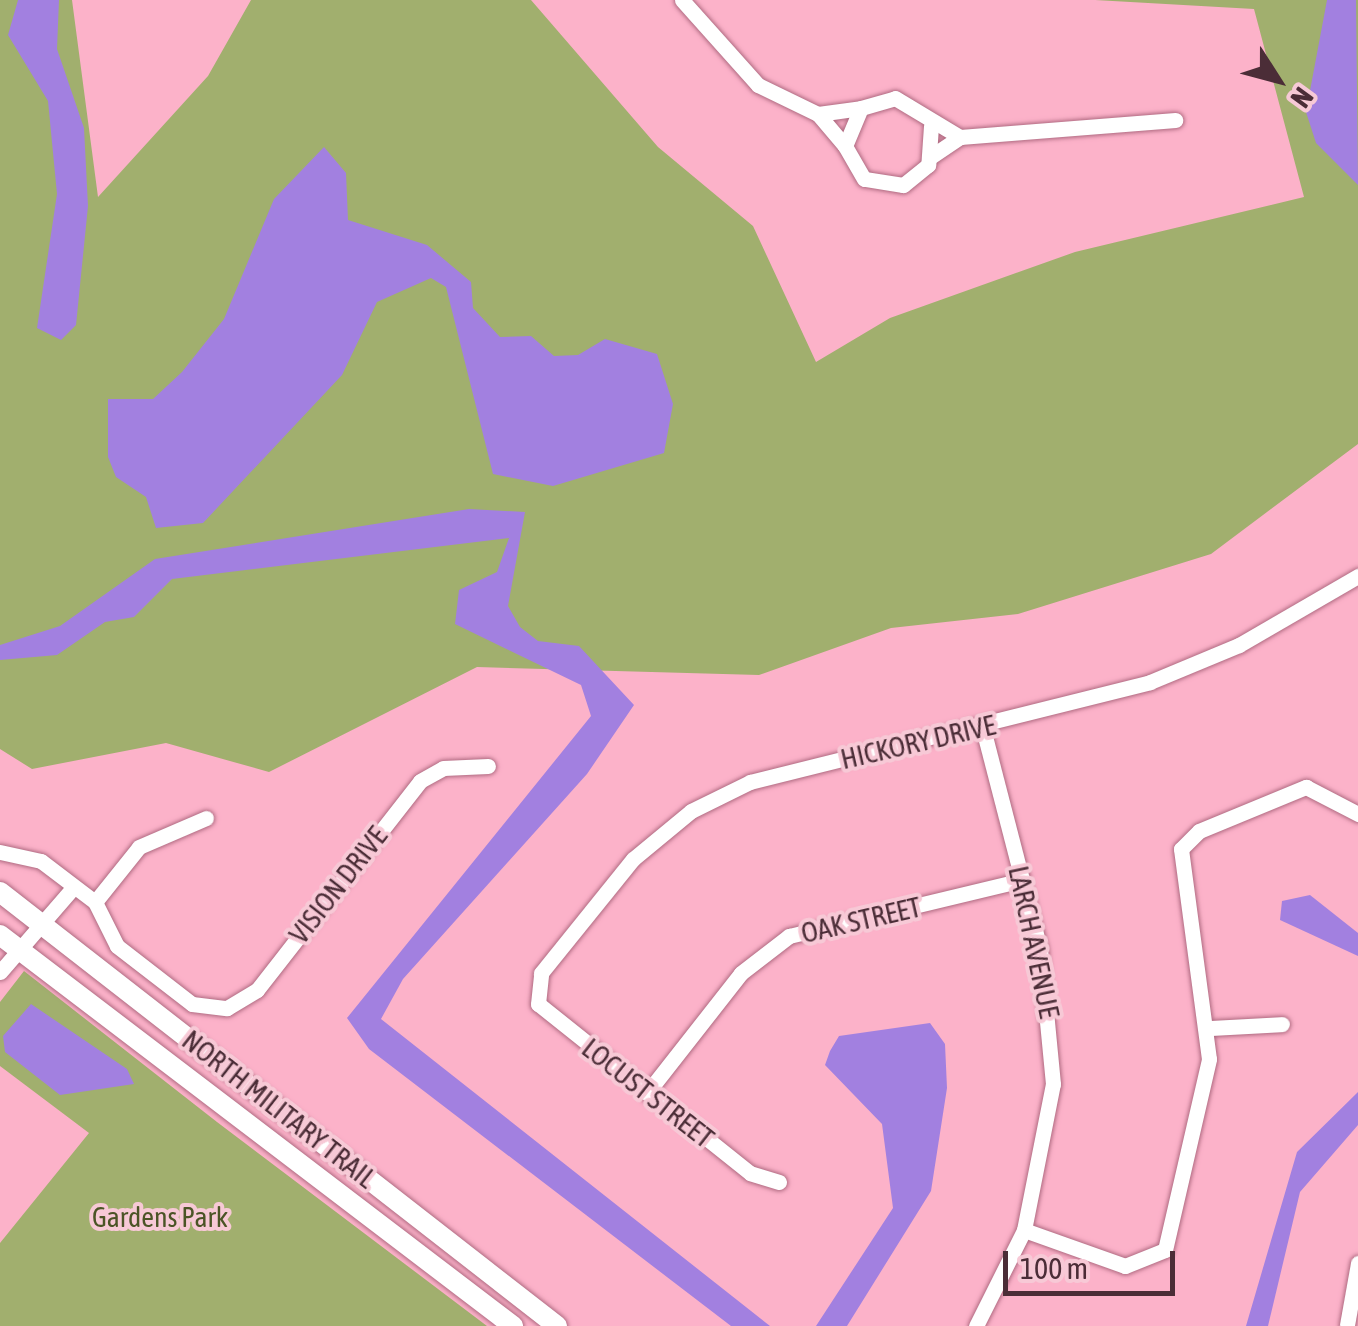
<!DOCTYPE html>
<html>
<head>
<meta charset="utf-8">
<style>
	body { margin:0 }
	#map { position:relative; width:1358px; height:1326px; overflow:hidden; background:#fcb2c9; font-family:"Asap Condensed",sans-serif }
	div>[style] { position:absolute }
	.green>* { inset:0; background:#a1af6e }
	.water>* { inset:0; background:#a280e0 }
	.roads { filter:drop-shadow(0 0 2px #b06b82) drop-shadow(0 0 2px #b06b82) }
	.minor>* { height:15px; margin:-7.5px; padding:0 7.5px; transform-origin:7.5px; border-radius:7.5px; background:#fff }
	.major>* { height:20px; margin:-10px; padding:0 10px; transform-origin:10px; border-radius:10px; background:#fff }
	span { translate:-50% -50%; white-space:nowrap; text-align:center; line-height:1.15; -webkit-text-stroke:8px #f7c9d6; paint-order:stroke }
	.street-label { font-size:28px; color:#4b2d37 }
	.park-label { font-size:28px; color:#4b5426 }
	.north { position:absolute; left:1228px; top:30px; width:100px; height:100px; -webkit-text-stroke:8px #f7c9d6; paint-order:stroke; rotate:126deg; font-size:28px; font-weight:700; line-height:40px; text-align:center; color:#4b2d37 }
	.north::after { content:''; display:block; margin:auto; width:35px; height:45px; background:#4b2d37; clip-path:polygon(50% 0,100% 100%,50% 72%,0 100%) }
	.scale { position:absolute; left:1003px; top:1251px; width:172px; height:45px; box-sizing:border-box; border:5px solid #4b2d37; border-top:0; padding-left:12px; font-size:30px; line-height:35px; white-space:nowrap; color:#4b2d37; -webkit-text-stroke:8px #f7c9d6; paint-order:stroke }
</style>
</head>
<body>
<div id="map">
	<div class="green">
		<div style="clip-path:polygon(0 0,72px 0,98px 197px,208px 76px,251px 0,531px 0,658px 147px,753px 226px,816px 362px,890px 318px,1075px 252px,1304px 197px,1254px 9px,1095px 0,1358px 0,1358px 444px,1211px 554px,1018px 614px,891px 628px,759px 675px,477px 667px,269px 772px,166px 743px,32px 769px,0 749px)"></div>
		<div style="clip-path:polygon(24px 971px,217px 1122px,487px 1326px,0 1326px,0 1243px,89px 1133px,0 1066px,0 1002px)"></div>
	</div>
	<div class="water">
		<div style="clip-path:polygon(18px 0,59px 0,57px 49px,84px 128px,88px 206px,76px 325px,61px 340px,37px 328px,57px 194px,48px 101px,8px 35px)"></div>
		<div style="clip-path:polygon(1327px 0,1356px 0,1358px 185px,1316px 143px,1306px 112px)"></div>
		<div style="clip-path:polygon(324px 147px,346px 173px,348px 220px,427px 245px,471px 282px,473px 308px,500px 337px,531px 336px,554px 356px,578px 355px,605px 339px,657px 354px,673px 404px,664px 453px,553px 486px,493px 474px,446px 287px,431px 278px,377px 302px,342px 375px,203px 523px,156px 528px,146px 497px,116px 477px,108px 457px,108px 399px,153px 399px,182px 372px,224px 319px,274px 199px)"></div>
		<div style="clip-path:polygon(469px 509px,525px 512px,508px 606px,520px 627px,538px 641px,579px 646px,634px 705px,587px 774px,403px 979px,381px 1019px,770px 1326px,731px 1326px,369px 1049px,347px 1018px,591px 716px,581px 685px,455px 624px,459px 590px,497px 572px,509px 538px,172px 579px,134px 617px,105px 622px,57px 655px,0 660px,0 645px,60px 626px,155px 559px)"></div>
		<div style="clip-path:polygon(1310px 895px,1358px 933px,1358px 956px,1280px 920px,1282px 901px)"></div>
		<div style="clip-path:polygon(31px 1004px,127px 1069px,134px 1084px,60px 1095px,5px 1052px,3px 1036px)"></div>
		<div style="clip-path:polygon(930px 1023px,945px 1044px,947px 1088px,931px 1191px,847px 1326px,816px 1326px,893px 1208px,882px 1124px,825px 1065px,830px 1051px,839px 1036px)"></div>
		<div style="clip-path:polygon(1358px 1092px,1358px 1125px,1300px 1192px,1268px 1326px,1246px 1326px,1297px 1152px)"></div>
	</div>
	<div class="roads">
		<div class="minor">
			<div style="left:682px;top:0;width:114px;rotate:48.2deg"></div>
			<div style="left:758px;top:85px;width:67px;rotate:25.8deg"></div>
			<div style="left:931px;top:126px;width:39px;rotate:94deg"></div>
			<div style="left:928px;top:165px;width:32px;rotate:141deg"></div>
			<div style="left:903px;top:185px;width:39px;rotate:-171deg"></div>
			<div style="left:864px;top:179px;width:38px;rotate:-120deg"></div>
			<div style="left:845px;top:146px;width:41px;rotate:-67.2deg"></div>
			<div style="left:861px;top:108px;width:35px;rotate:-16deg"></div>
			<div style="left:895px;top:98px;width:76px;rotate:31deg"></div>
			<div style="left:960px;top:137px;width:34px;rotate:146deg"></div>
			<div style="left:960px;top:137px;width:216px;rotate:-4.5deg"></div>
			<div style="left:845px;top:146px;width:42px;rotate:-130.2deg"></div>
			<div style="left:818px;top:114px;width:43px;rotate:-7.9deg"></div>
			<div style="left:0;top:852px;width:42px;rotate:12.4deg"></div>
			<div style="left:41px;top:861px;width:68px;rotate:37.2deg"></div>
			<div style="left:95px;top:902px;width:49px;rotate:63.4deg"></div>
			<div style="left:117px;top:946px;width:95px;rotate:37.7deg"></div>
			<div style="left:192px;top:1004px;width:35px;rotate:7deg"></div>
			<div style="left:227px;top:1008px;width:35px;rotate:-31deg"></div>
			<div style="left:257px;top:990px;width:265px;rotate:-52deg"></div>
			<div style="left:420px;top:781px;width:26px;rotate:-29deg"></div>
			<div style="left:443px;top:768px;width:45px;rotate:-2.5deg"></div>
			<div style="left:95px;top:902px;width:70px;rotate:-51.3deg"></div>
			<div style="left:139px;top:847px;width:73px;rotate:-23.4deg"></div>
			<div style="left:0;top:972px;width:110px;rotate:-49.1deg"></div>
			<div style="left:1209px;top:1028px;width:73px;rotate:-3.1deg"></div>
			<div style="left:647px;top:1093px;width:152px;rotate:-51.9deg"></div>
			<div style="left:741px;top:973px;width:61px;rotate:-37.6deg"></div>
			<div style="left:789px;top:936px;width:240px;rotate:-13.5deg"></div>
			<div style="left:779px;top:1182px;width:30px;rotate:-163deg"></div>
			<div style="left:750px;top:1173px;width:271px;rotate:-141.4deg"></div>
			<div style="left:538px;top:1004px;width:31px;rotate:-84deg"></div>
			<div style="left:541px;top:973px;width:146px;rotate:-51.1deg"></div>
			<div style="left:633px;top:859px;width:75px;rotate:-39.6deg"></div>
			<div style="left:691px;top:811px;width:66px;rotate:-26.2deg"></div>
			<div style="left:750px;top:782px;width:412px;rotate:-14deg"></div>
			<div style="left:1150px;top:682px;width:96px;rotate:-22.6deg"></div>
			<div style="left:1239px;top:645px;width:138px;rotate:-30.1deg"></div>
			<div style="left:1024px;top:1230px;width:107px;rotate:19.6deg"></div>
			<div style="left:1125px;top:1266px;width:43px;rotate:-21.8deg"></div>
			<div style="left:1165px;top:1250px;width:196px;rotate:-77deg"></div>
			<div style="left:1209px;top:1059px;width:212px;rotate:-97.6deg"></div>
			<div style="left:1181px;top:849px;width:25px;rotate:-45deg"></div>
			<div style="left:1199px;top:831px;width:116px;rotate:-22.4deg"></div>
			<div style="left:1306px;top:787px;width:59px;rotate:27.4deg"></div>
			<div style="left:1347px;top:1325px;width:63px;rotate:-79.9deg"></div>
			<div style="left:976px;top:1326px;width:107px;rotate:-63.4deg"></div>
			<div style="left:1024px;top:1230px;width:149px;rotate:-78.8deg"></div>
			<div style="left:1053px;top:1084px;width:136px;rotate:-95.5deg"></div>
			<div style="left:1040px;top:949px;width:228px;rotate:-104.5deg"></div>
		</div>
		<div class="major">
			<div style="left:0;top:892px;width:706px;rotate:37.92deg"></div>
			<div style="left:0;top:935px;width:645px;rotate:37.31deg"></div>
		</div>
	</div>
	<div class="street-label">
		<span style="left:918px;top:742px;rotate:-13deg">HICKORY DRIVE</span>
		<span style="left:338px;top:885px;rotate:-52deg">VISION DRIVE</span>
		<span style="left:861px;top:920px;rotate:-13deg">OAK STREET</span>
		<span style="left:1034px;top:942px;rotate:78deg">LARCH AVENUE</span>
		<span style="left:648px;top:1093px;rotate:38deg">LOCUST STREET</span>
		<span style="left:279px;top:1109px;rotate:38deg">NORTH MILITARY TRAIL</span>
	</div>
	<div class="park-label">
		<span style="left:160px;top:1217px">Gardens Park</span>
	</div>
	<div class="north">N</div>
	<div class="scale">100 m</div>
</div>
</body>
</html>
